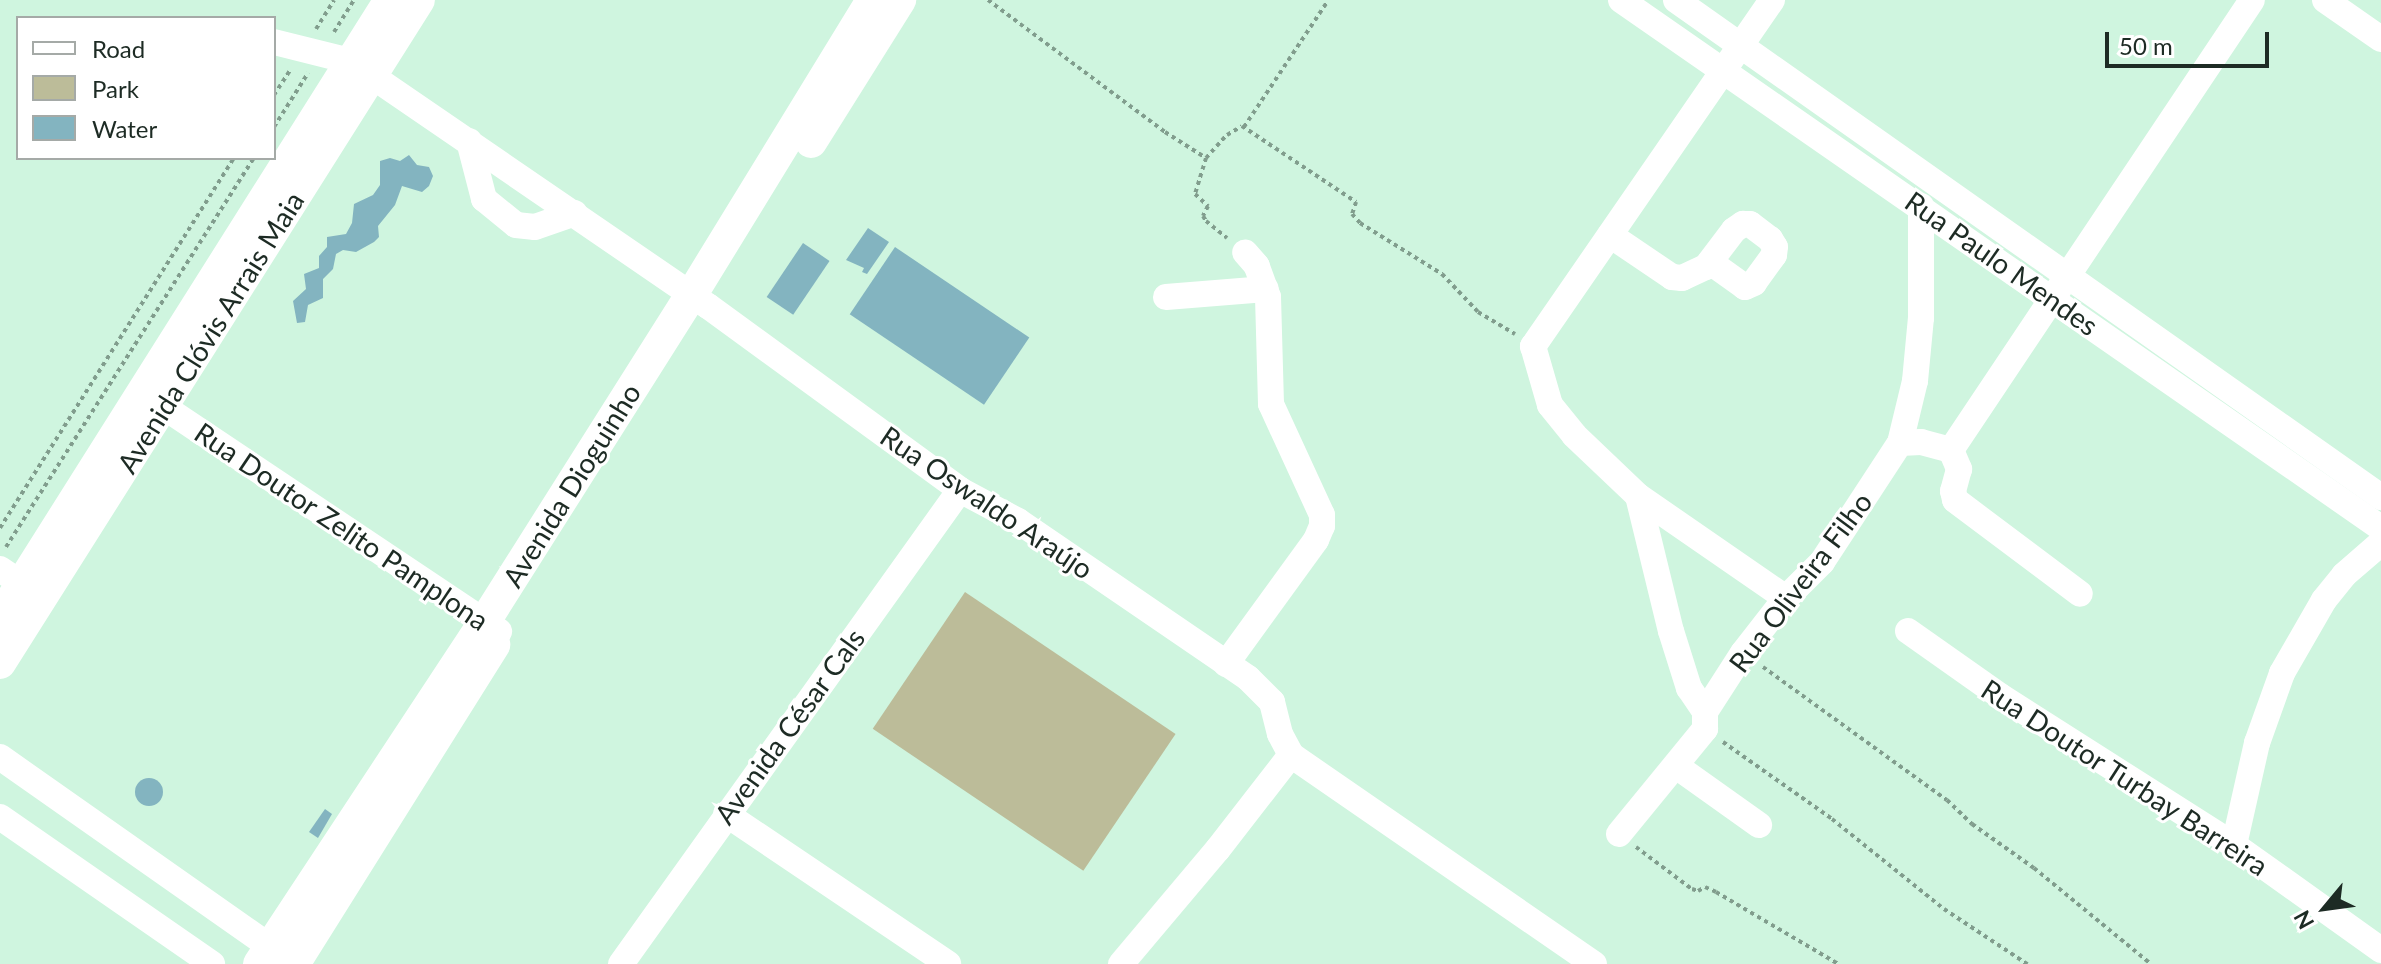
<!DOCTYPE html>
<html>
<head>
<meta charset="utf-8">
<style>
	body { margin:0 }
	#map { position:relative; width:2381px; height:964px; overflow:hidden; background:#cff5df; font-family:Lato,sans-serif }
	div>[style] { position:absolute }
	.green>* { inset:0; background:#bcbc99; transform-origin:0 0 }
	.water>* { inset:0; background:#83b4c0; transform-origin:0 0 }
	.round { border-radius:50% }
	.path>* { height:4px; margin-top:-2px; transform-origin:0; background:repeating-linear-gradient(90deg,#819d8d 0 4px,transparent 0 8px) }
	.minor>* { height:26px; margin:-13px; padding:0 13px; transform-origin:13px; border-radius:13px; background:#fff }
	.major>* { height:32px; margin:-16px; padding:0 16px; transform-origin:16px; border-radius:16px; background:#fff }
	span { translate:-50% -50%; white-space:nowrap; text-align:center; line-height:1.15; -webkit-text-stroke:6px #fff; paint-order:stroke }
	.street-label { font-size:28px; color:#1d2b24 }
	.legend { position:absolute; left:16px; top:16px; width:260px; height:144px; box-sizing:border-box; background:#fff; border:2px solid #a5aaa7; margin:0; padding:10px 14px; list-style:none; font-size:24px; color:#1d2b24 }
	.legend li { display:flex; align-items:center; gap:16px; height:40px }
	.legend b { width:40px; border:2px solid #a5aaa7 }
	.north { position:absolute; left:2285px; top:868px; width:80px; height:80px; -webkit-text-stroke:6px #fff; paint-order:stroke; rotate:241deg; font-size:22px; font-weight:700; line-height:32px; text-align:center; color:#1d2b24 }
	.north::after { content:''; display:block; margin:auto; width:28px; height:36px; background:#1d2b24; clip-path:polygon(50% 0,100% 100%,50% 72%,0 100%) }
	.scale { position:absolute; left:2105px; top:32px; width:164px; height:36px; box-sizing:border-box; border:4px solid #1d2b24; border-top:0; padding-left:10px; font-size:24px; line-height:28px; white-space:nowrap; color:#1d2b24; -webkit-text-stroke:6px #fff; paint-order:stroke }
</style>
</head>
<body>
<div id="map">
	<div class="green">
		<div style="left:965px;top:592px;width:254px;height:165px;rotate:34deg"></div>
	</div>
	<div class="water">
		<div style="clip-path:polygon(409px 155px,417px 165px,429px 167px,433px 176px,429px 186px,422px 192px,402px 186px,395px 205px,378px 226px,379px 237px,374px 242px,356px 252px,343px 250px,336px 254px,333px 269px,323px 279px,323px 298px,308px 305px,305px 322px,297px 323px,293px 301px,306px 289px,304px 274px,319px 268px,319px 256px,327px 247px,327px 237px,346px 234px,352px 223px,354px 204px,373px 195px,380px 185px,380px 161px,390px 158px,400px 161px)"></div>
		<div style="clip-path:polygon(868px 228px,889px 242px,867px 274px,862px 272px,864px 268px,846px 260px)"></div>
		<div style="left:803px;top:243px;width:32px;height:65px;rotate:34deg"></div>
		<div style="left:895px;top:247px;width:162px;height:81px;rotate:34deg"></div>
		<div class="round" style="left:135px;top:778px;width:28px;height:28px"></div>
		<div style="clip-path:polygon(325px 809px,332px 814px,318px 838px,309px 832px)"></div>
	</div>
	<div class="path">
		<div style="left:988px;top:0;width:221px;rotate:36.7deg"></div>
		<div style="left:1165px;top:132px;width:49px;rotate:32.4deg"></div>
		<div style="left:1206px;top:158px;width:31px;rotate:-48deg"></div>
		<div style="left:1227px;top:135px;width:17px;rotate:-31deg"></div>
		<div style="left:1242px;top:126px;width:137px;rotate:33.7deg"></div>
		<div style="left:1356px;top:202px;width:13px;rotate:108deg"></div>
		<div style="left:1352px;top:214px;width:12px;rotate:48deg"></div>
		<div style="left:1360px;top:223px;width:97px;rotate:31.9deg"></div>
		<div style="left:1442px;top:274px;width:52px;rotate:46.5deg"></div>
		<div style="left:1478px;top:312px;width:43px;rotate:30.7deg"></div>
		<div style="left:316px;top:29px;width:34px;rotate:-58deg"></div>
		<div style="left:334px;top:32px;width:38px;rotate:-58deg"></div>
		<div style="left:274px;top:95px;width:30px;rotate:-57deg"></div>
		<div style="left:274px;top:127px;width:64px;rotate:-57.8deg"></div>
		<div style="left:1244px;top:127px;width:150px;rotate:-56.4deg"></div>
		<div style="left:1206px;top:158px;width:38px;rotate:107deg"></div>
		<div style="left:1195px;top:194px;width:18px;rotate:43deg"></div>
		<div style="left:1208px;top:206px;width:11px;rotate:117deg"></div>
		<div style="left:1203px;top:216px;width:6px;rotate:59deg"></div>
		<div style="left:1206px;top:221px;width:27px;rotate:39deg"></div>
		<div style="left:0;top:528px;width:438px;rotate:-57.7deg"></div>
		<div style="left:6px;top:547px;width:461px;rotate:-57.5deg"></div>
		<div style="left:1763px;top:667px;width:227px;rotate:35.9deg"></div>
		<div style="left:1947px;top:800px;width:35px;rotate:44deg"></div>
		<div style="left:1972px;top:824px;width:76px;rotate:35.4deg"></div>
		<div style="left:2034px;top:868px;width:151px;rotate:39.4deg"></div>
		<div style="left:1723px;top:742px;width:133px;rotate:35.2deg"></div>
		<div style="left:1832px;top:819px;width:144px;rotate:38.8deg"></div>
		<div style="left:1944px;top:909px;width:100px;rotate:33.5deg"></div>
		<div style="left:1636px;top:847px;width:70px;rotate:36.9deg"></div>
		<div style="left:1692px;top:889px;width:6px;rotate:18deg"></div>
		<div style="left:1698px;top:891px;width:8px;rotate:-30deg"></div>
		<div style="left:1705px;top:887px;width:12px;rotate:24deg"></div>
		<div style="left:1716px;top:892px;width:142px;rotate:30.5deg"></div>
	</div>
	<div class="minor">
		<div style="left:1621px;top:0;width:925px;rotate:34.79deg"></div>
		<div style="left:1676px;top:0;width:863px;rotate:35.18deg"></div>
		<div style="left:1772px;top:0;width:421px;rotate:124.6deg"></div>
		<div style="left:1533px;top:346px;width:61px;rotate:73.9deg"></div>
		<div style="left:1550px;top:405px;width:38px;rotate:51deg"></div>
		<div style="left:1574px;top:435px;width:88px;rotate:43.6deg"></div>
		<div style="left:1638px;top:496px;width:180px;rotate:34.6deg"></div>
		<div style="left:2325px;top:0;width:68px;rotate:34.9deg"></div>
		<div style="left:274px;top:42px;width:78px;rotate:14deg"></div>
		<div style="left:350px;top:61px;width:434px;rotate:34.4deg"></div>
		<div style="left:708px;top:306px;width:312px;rotate:36.1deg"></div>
		<div style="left:960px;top:490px;width:66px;rotate:28.1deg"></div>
		<div style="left:1018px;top:521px;width:278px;rotate:34.3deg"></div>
		<div style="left:1248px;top:678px;width:34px;rotate:45deg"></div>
		<div style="left:1272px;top:702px;width:33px;rotate:76deg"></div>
		<div style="left:1280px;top:734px;width:24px;rotate:62deg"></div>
		<div style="left:1291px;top:755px;width:368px;rotate:34.6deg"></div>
		<div style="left:469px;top:141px;width:60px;rotate:75.5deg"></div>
		<div style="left:484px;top:199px;width:41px;rotate:39.1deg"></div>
		<div style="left:516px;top:225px;width:19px;rotate:6deg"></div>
		<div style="left:535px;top:227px;width:42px;rotate:-19.3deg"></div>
		<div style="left:1610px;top:235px;width:75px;rotate:34.1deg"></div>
		<div style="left:1672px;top:277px;width:10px;rotate:6deg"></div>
		<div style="left:1682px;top:278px;width:26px;rotate:-25deg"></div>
		<div style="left:1706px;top:267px;width:46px;rotate:-52.9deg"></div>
		<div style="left:1734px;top:230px;width:11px;rotate:-34deg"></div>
		<div style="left:1743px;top:224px;width:7px"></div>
		<div style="left:1750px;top:224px;width:25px;rotate:37deg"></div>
		<div style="left:1770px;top:239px;width:9px;rotate:58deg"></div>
		<div style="left:1775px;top:247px;width:8px;rotate:97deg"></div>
		<div style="left:1774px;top:255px;width:34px;rotate:126deg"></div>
		<div style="left:1754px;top:283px;width:10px;rotate:156deg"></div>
		<div style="left:1745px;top:287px;width:43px;rotate:-144.5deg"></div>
		<div style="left:1166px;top:297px;width:100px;rotate:-4.6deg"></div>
		<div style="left:146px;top:395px;width:425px;rotate:33.8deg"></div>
		<div style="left:1900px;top:443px;width:21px;rotate:-3deg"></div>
		<div style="left:1921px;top:442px;width:31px;rotate:15deg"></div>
		<div style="left:1951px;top:450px;width:21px;rotate:67deg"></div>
		<div style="left:1959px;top:469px;width:23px;rotate:105deg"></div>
		<div style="left:1953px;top:491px;width:9px;rotate:77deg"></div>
		<div style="left:1955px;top:500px;width:156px;rotate:36.9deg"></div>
		<div style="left:1951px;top:450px;width:541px;rotate:-56.22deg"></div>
		<div style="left:1638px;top:496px;width:139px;rotate:76.3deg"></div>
		<div style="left:1671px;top:631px;width:60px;rotate:72.5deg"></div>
		<div style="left:1689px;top:688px;width:29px;rotate:56deg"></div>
		<div style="left:0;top:569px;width:27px;rotate:34deg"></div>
		<div style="left:1908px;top:631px;width:113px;rotate:35.2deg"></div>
		<div style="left:2000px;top:696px;width:277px;rotate:32.5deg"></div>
		<div style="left:2234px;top:845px;width:181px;rotate:35.5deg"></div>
		<div style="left:1226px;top:664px;width:153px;rotate:-54deg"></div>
		<div style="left:1316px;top:540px;width:15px;rotate:-67deg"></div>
		<div style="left:1322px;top:526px;width:11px;rotate:-90deg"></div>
		<div style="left:1322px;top:515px;width:122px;rotate:-114.7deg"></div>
		<div style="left:1271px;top:404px;width:107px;rotate:-91.6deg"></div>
		<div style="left:1268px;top:297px;width:33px;rotate:-110deg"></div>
		<div style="left:1257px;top:266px;width:18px;rotate:-131deg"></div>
		<div style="left:0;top:757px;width:348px;rotate:35.1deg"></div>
		<div style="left:1676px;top:766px;width:102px;rotate:35.4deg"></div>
		<div style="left:726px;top:814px;width:268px;rotate:34deg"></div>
		<div style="left:0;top:817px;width:258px;rotate:34.7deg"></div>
		<div style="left:1619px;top:834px;width:136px;rotate:-50.7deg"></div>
		<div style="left:1705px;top:729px;width:17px;rotate:-90deg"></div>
		<div style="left:1705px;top:712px;width:70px;rotate:-57.2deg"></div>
		<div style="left:1743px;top:653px;width:70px;rotate:-52deg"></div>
		<div style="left:1786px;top:598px;width:51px;rotate:-45deg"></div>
		<div style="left:1822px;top:562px;width:142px;rotate:-56.8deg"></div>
		<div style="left:1900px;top:443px;width:64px;rotate:-76.4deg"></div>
		<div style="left:1915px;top:381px;width:63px;rotate:-84.6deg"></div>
		<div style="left:1921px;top:318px;width:112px;rotate:-90deg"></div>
		<div style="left:2234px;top:845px;width:105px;rotate:-77.3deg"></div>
		<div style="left:2257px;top:743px;width:74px;rotate:-70.3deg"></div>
		<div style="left:2282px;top:673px;width:84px;rotate:-60.1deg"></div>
		<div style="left:2324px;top:600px;width:32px;rotate:-51deg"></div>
		<div style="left:2344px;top:575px;width:49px;rotate:-40.9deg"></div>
		<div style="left:621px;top:964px;width:583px;rotate:-54.43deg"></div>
		<div style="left:1121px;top:964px;width:150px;rotate:-49.9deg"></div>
		<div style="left:1218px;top:849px;width:119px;rotate:-52.2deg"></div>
	</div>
	<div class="major">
		<div style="left:811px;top:142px;width:168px;rotate:-57.9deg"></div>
		<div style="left:0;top:618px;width:731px;rotate:-57.75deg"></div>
		<div style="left:0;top:663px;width:784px;rotate:-57.71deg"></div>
		<div style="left:259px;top:964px;width:411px;rotate:-56.6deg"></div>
		<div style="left:485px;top:621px;width:387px;rotate:-57.7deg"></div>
		<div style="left:692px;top:294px;width:345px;rotate:-58.5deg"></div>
		<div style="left:294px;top:964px;width:377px;rotate:-57.9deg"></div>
	</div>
	<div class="street-label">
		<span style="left:2002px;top:263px;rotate:35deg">Rua Paulo Mendes</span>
		<span style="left:210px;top:332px;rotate:-58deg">Avenida Clóvis Arrais Maia</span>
		<span style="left:571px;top:485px;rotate:-58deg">Avenida Dioguinho</span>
		<span style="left:987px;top:502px;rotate:34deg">Rua Oswaldo Araújo</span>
		<span style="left:342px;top:526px;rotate:34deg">Rua Doutor Zelito Pamplona</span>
		<span style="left:1800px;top:582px;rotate:-53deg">Rua Oliveira Filho</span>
		<span style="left:789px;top:726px;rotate:-54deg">Avenida César Cals</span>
		<span style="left:2125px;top:777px;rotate:33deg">Rua Doutor Turbay Barreira</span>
	</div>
	<ul class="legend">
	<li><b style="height:10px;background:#fff"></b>Road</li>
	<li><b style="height:22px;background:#bcbc99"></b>Park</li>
	<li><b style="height:22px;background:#83b4c0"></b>Water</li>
	</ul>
	<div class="north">N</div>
	<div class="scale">50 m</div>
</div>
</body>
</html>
